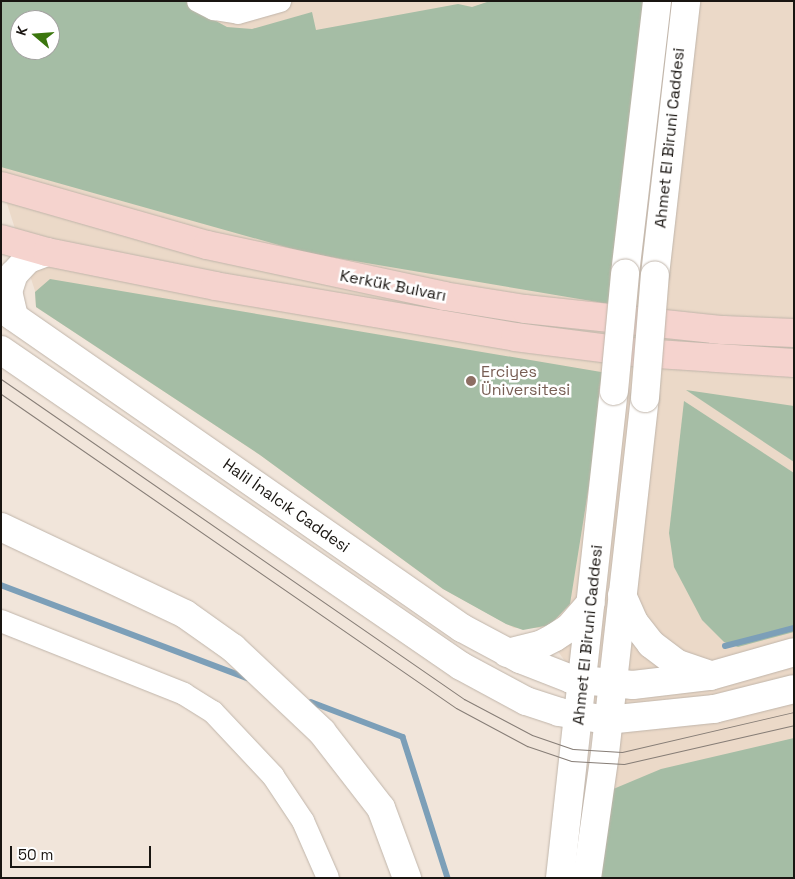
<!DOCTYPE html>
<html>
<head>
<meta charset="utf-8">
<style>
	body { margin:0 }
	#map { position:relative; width:795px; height:879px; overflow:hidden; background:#f1e5da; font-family:"Space Grotesk",sans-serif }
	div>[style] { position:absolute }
	.built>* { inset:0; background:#ebd9c8 }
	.green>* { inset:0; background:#a5bda5 }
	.stream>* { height:5.5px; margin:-2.75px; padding:0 2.75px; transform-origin:2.75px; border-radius:2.75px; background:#7c9fb8 }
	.roads { filter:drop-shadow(0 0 1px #c0b5aa) drop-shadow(0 0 1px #c0b5aa) }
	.minor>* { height:22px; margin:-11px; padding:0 11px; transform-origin:11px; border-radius:11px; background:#fff }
	.tertiary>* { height:28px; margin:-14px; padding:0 14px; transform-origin:14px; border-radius:14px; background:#fff }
	.primary>* { height:28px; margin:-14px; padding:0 14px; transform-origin:14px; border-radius:14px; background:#f5d3ce }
	.tram>* { height:1px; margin:-0.5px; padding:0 0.5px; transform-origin:0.5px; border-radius:0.5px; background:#867d76 }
	.bridges { filter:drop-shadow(0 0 1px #c0b5aa) drop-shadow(0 0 1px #c0b5aa) }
	.tertiary-bridge>* { height:28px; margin:-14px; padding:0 14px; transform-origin:14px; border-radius:14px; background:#fff }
	.dots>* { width:14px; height:14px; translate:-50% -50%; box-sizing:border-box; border:2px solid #fff; border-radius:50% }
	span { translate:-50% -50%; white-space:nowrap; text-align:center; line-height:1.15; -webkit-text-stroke:5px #fff; paint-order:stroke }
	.street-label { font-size:16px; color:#191511 }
	.education-label { font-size:16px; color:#785e54 }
	.left { translate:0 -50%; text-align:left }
	.frame { position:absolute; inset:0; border:2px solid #191511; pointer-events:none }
	.north { position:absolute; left:10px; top:10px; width:50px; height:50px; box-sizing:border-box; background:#fff; border:1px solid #a3a1a0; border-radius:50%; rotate:288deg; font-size:14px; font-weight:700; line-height:20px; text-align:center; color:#191511 }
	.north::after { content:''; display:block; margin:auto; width:18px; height:22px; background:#3b760d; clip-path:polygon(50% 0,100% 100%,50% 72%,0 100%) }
	.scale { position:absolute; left:10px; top:846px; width:141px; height:22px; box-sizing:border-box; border:2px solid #191511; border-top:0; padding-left:6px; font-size:15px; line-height:18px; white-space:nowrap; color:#191511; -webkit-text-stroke:4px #fff; paint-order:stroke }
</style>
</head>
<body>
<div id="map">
	<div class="built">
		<div style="clip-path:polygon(evenodd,1px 1px,794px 1px,794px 878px,584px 878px,599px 708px,541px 628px,514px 628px,443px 589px,260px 455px,36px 307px,35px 291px,1px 185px,1px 1px,20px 20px,50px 20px,50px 50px,20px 50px,20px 20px)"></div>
	</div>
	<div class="green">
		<div style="clip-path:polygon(evenodd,1px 1px,194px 1px,205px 15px,227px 27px,252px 29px,312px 12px,316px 30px,458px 4px,472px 7px,490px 1px,647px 1px,615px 305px,307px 253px,1px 167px,1px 1px,20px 20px,50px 20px,50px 50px,20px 50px,20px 20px)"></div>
		<div style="clip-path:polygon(50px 279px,607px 373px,570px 604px,550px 625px,523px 630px,506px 624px,443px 589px,260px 455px,36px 307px,35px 292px)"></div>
		<div style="clip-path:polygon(686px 390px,794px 406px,794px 462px)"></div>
		<div style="clip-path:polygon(684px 401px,794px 473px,794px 632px,738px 647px,724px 642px,702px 620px,674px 567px,669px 533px)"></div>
		<div style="clip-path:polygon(794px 738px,794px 878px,585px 878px,599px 795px,661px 769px)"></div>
	</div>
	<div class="stream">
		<div style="left:1px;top:585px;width:263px;rotate:20.7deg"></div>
		<div style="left:725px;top:646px;width:71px;rotate:-14.6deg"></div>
		<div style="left:311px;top:702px;width:98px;rotate:20.8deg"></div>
		<div style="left:403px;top:737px;width:148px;rotate:72.3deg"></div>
	</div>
	<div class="roads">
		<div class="minor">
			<div style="left:198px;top:1px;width:18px;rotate:27deg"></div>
			<div style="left:214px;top:9px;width:24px;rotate:9deg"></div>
			<div style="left:238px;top:13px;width:44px;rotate:-15.9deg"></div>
			<div style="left:1px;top:621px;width:197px;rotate:21.7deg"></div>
			<div style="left:184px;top:694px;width:34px;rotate:32deg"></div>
			<div style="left:213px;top:712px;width:88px;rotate:46.8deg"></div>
			<div style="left:273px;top:776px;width:54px;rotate:56.3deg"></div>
			<div style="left:303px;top:821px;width:62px;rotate:66.3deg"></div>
		</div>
		<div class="tertiary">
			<div style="left:625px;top:274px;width:275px;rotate:-83.3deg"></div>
			<div style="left:655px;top:275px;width:276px;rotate:-83.5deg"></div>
			<div style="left:1px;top:308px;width:561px;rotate:34.77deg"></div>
			<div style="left:462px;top:628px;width:66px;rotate:28.1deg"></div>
			<div style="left:520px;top:659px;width:55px;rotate:21.4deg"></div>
			<div style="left:571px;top:679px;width:62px;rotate:5.5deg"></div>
			<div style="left:633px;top:685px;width:78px;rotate:-6.7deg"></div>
			<div style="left:710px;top:676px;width:87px;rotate:-15.9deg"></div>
			<div style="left:14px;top:317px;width:26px;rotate:-103deg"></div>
			<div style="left:8px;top:292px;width:19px;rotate:-72deg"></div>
			<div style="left:14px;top:274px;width:21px;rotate:-47deg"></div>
			<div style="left:28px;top:259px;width:20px;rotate:-20deg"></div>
			<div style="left:1px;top:350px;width:558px;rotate:34.49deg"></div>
			<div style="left:461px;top:666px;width:74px;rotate:28.3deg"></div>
			<div style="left:526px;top:701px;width:35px;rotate:18deg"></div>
			<div style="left:559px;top:712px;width:49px;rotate:9.5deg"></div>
			<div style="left:607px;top:720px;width:108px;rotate:-5.9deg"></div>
			<div style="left:714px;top:709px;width:82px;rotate:-14deg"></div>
			<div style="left:1px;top:527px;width:204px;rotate:25.3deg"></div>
			<div style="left:185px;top:614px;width:59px;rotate:35.3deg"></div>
			<div style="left:233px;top:648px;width:122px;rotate:43.3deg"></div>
			<div style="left:322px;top:732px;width:96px;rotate:52.2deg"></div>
			<div style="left:381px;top:808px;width:75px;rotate:69.6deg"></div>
			<div style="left:622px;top:595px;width:30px;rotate:66deg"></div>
			<div style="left:634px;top:622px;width:28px;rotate:52deg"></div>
			<div style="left:651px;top:644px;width:34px;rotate:37deg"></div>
			<div style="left:678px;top:664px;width:31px;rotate:19deg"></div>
			<div style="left:507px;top:653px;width:34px;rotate:-14deg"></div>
			<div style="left:540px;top:645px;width:17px;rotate:-28deg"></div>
			<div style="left:555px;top:637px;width:17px;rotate:-33deg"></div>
			<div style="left:569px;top:628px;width:33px;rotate:-49deg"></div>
			<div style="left:560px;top:878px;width:490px;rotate:-83.7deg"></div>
			<div style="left:587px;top:878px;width:126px;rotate:-81.8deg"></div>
			<div style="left:605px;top:753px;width:357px;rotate:-83.6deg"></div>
		</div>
		<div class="primary">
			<div style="left:1px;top:186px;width:214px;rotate:16deg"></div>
			<div style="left:207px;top:245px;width:242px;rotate:12.1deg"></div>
			<div style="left:444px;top:296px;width:82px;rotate:9.1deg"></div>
			<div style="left:525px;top:309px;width:199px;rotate:6.1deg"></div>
			<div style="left:723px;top:330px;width:71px;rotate:2.4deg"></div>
			<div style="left:1px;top:239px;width:48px;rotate:15.8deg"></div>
			<div style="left:47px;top:252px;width:171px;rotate:11.4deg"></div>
			<div style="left:215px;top:286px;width:304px;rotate:9.6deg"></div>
			<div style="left:515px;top:337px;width:128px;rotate:7.2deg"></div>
			<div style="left:642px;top:353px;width:152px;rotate:3.8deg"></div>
		</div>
	</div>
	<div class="tram">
		<div style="left:1px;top:379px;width:563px;rotate:34.65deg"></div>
		<div style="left:464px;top:699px;width:77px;rotate:27.9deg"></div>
		<div style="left:532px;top:735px;width:43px;rotate:18.9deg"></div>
		<div style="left:573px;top:749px;width:49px;rotate:3.5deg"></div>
		<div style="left:622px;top:752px;width:177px;rotate:-13.1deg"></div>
		<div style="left:1px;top:394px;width:553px;rotate:34.61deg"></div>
		<div style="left:456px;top:708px;width:81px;rotate:28.2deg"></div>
		<div style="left:527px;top:746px;width:46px;rotate:18.8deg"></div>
		<div style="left:571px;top:761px;width:53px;rotate:3.2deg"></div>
		<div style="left:624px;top:764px;width:174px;rotate:-12.9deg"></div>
	</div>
	<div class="bridges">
		<div class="tertiary-bridge">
			<div style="left:614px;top:391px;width:118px;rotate:-84.6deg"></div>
			<div style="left:645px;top:398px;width:123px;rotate:-85.4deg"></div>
		</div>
	</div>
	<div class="dots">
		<div style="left:471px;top:381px;background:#8d6e63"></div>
	</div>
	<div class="street-label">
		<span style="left:670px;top:138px;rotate:-84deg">Ahmet El Biruni Caddesi</span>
		<span style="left:393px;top:286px;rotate:11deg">Kerkük Bulvarı</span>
		<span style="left:286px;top:506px;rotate:35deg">Halil İnalcık Caddesi</span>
		<span style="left:588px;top:635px;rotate:-84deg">Ahmet El Biruni Caddesi</span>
	</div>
	<div class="education-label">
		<span class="left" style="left:481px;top:381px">Erciyes<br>Üniversitesi</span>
	</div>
	<div class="frame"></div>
	<div class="north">K</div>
	<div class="scale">50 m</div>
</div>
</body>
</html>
